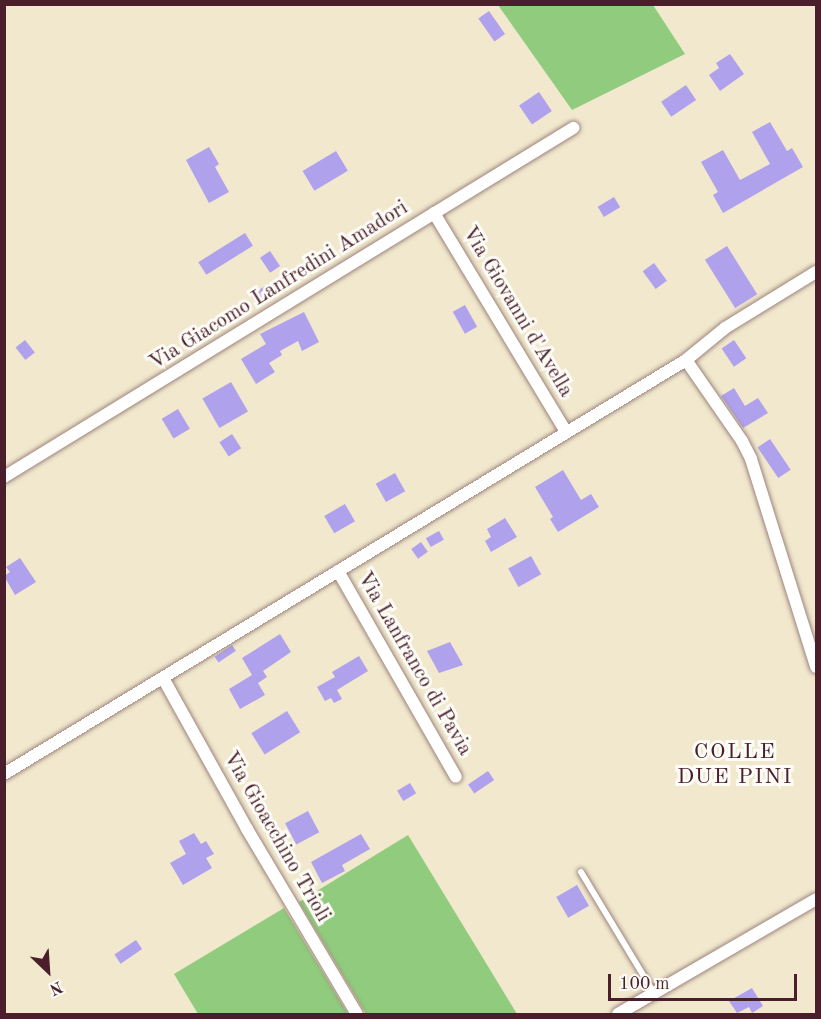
<!DOCTYPE html>
<html>
<head>
<meta charset="utf-8">
<style>
	body { margin:0 }
	#map { position:relative; width:821px; height:1019px; overflow:hidden; background:#f1e8ce; font-family:"Old Standard TT",serif }
	div>[style] { position:absolute }
	.green>* { inset:0; background:#91cb7e }
	.building>* { inset:0; background:#b0a1ed; transform-origin:0 0 }
	.roads { filter:drop-shadow(0 0 2px #9e847c) drop-shadow(0 0 2px #9e847c) }
	.service>* { height:6px; margin:-3px; padding:0 3px; transform-origin:3px; border-radius:3px; background:#fff }
	.minor>* { height:12px; margin:-6px; padding:0 6px; transform-origin:6px; border-radius:6px; background:#fff }
	span { translate:-50% -50%; white-space:nowrap; text-align:center; line-height:1.15; -webkit-text-stroke:6px #fdfcf7; paint-order:stroke }
	.street-label { font-size:21px; color:#4a1f2b }
	.neighbourhood-label { font-size:22px; color:#4a1f2b; letter-spacing:1.5px }
	.frame { position:absolute; inset:0; border:6px solid #4a1f2b; pointer-events:none }
	.north { position:absolute; left:18px; top:941px; width:60px; height:60px; -webkit-text-stroke:4px #fdfcf7; paint-order:stroke; rotate:155deg; font-size:16px; font-weight:700; line-height:24px; text-align:center; color:#4a1f2b }
	.north::after { content:''; display:block; margin:auto; width:21px; height:27px; background:#4a1f2b; clip-path:polygon(50% 0,100% 100%,50% 72%,0 100%) }
	.scale { position:absolute; left:608px; top:974px; width:189px; height:27px; box-sizing:border-box; border:3px solid #4a1f2b; border-top:0; padding-left:8px; font-size:18px; line-height:21px; white-space:nowrap; color:#4a1f2b; -webkit-text-stroke:4px #fdfcf7; paint-order:stroke }
</style>
</head>
<body>
<div id="map">
	<div class="green">
		<div style="clip-path:polygon(498px 5px,653px 5px,685px 54px,572px 110px)"></div>
		<div style="clip-path:polygon(408px 835px,517px 1014px,366px 1014px,299px 902px)"></div>
		<div style="clip-path:polygon(284px 908px,348px 1014px,198px 1014px,174px 974px)"></div>
	</div>
	<div class="building">
		<div style="left:489px;top:11px;width:28px;height:13px;rotate:55deg"></div>
		<div style="clip-path:polygon(730px 54px,744px 74px,720px 91px,709px 75px,719px 68px,716px 63px)"></div>
		<div style="left:686px;top:85px;width:18px;height:30px;rotate:56deg"></div>
		<div style="left:539px;top:92px;width:23px;height:24px;rotate:56deg"></div>
		<div style="clip-path:polygon(770px 122px,787px 151px,792px 148px,803px 167px,723px 213px,713px 195px,718px 192px,701px 162px,723px 150px,740px 180px,770px 164px,752px 132px)"></div>
		<div style="clip-path:polygon(209px 147px,219px 164px,215px 167px,229px 192px,209px 203px,186px 160px)"></div>
		<div style="left:336px;top:151px;width:23px;height:39px;rotate:59deg"></div>
		<div style="left:614px;top:197px;width:12px;height:19px;rotate:59deg"></div>
		<div style="left:245px;top:233px;width:15px;height:55px;rotate:58deg"></div>
		<div style="left:727px;top:246px;width:57px;height:26px;rotate:58deg"></div>
		<div style="left:270px;top:251px;width:18px;height:12px;rotate:56deg"></div>
		<div style="left:654px;top:263px;width:22px;height:14px;rotate:54deg"></div>
		<div style="left:269px;top:283px;width:12px;height:22px;rotate:55deg"></div>
		<div style="left:465px;top:305px;width:25px;height:14px;rotate:61deg"></div>
		<div style="clip-path:polygon(304px 312px,319px 342px,302px 351px,298px 341px,280px 351px,282px 355px,269px 363px,275px 372px,256px 384px,241px 359px,266px 344px,260px 334px)"></div>
		<div style="left:25px;top:340px;width:16px;height:12px;rotate:52deg"></div>
		<div style="left:734px;top:340px;width:22px;height:15px;rotate:56deg"></div>
		<div style="left:231px;top:382px;width:34px;height:33px;rotate:60deg"></div>
		<div style="clip-path:polygon(734px 388px,745px 406px,758px 398px,768px 413px,743px 428px,721px 396px)"></div>
		<div style="left:178px;top:409px;width:23px;height:19px;rotate:59deg"></div>
		<div style="left:232px;top:434px;width:17px;height:15px;rotate:57deg"></div>
		<div style="left:770px;top:439px;width:37px;height:15px;rotate:56deg"></div>
		<div style="clip-path:polygon(563px 470px,581px 500px,591px 494px,599px 507px,558px 532px,550px 519px,553px 517px,535px 487px)"></div>
		<div style="left:395px;top:473px;width:21px;height:22px;rotate:61deg"></div>
		<div style="left:345px;top:504px;width:20px;height:24px;rotate:60deg"></div>
		<div style="clip-path:polygon(505px 518px,517px 537px,491px 552px,485px 541px,491px 537px,487px 529px)"></div>
		<div style="left:439px;top:531px;width:10px;height:15px;rotate:61deg"></div>
		<div style="left:421px;top:542px;width:12px;height:12px;rotate:55deg"></div>
		<div style="left:531px;top:556px;width:21px;height:26px;rotate:61deg"></div>
		<div style="clip-path:polygon(20px 558px,36px 582px,15px 595px,4px 576px,10px 572px,6px 567px)"></div>
		<div style="clip-path:polygon(280px 634px,291px 652px,263px 671px,267px 677px,258px 683px,265px 695px,240px 709px,229px 689px,252px 675px,242px 658px)"></div>
		<div style="clip-path:polygon(450px 642px,463px 665px,439px 673px,427px 651px)"></div>
		<div style="left:232px;top:645px;width:7px;height:21px;rotate:56deg"></div>
		<div style="clip-path:polygon(359px 656px,368px 671px,337px 690px,342px 699px,334px 703px,331px 698px,325px 701px,317px 687px,335px 677px,332px 672px)"></div>
		<div style="left:287px;top:711px;width:25px;height:42px;rotate:58deg"></div>
		<div style="left:488px;top:771px;width:11px;height:24px;rotate:56deg"></div>
		<div style="left:410px;top:783px;width:12px;height:15px;rotate:59deg"></div>
		<div style="left:308px;top:811px;width:24px;height:26px;rotate:62deg"></div>
		<div style="clip-path:polygon(194px 833px,201px 844px,206px 841px,214px 854px,206px 858px,212px 868px,183px 885px,170px 863px,186px 854px,179px 841px)"></div>
		<div style="clip-path:polygon(361px 834px,370px 849px,342px 865px,345px 871px,322px 883px,311px 862px)"></div>
		<div style="left:577px;top:885px;width:24px;height:24px;rotate:60deg"></div>
		<div style="left:136px;top:940px;width:11px;height:26px;rotate:56deg"></div>
		<div style="clip-path:polygon(752px 988px,763px 1006px,752px 1013px,749px 1007px,737px 1013px,729px 1001px)"></div>
	</div>
	<div class="roads">
		<div class="service">
			<div style="left:581px;top:872px;width:141px;rotate:58.9deg"></div>
		</div>
		<div class="minor">
			<div style="left:434px;top:213px;width:256px;rotate:58.9deg"></div>
			<div style="left:686px;top:360px;width:98px;rotate:55.3deg"></div>
			<div style="left:742px;top:441px;width:20px;rotate:63deg"></div>
			<div style="left:751px;top:459px;width:218px;rotate:72.6deg"></div>
			<div style="left:4px;top:477px;width:668px;rotate:-31.52deg"></div>
			<div style="left:338px;top:571px;width:237px;rotate:60.2deg"></div>
			<div style="left:163px;top:678px;width:173px;rotate:60.9deg"></div>
			<div style="left:247px;top:829px;width:215px;rotate:59.3deg"></div>
			<div style="left:4px;top:774px;width:798px;rotate:-31.26deg"></div>
			<div style="left:686px;top:360px;width:50px;rotate:-39.4deg"></div>
			<div style="left:725px;top:328px;width:107px;rotate:-31.6deg"></div>
			<div style="left:618px;top:1014px;width:229px;rotate:-30.1deg"></div>
		</div>
	</div>
	<div class="street-label">
		<span style="left:279px;top:286px;rotate:-32deg">Via Giacomo Lanfredini Amadori</span>
		<span style="left:517px;top:312px;rotate:59deg">Via Giovanni d'Avella</span>
		<span style="left:414px;top:664px;rotate:60deg">Via Lanfranco di Pavia</span>
		<span style="left:276px;top:837px;rotate:60deg">Via Gioacchino Trioli</span>
	</div>
	<div class="neighbourhood-label">
		<span style="left:735px;top:765px">COLLE<br>DUE PINI</span>
	</div>
	<div class="frame"></div>
	<div class="north">N</div>
	<div class="scale">100 m</div>
</div>
</body>
</html>
